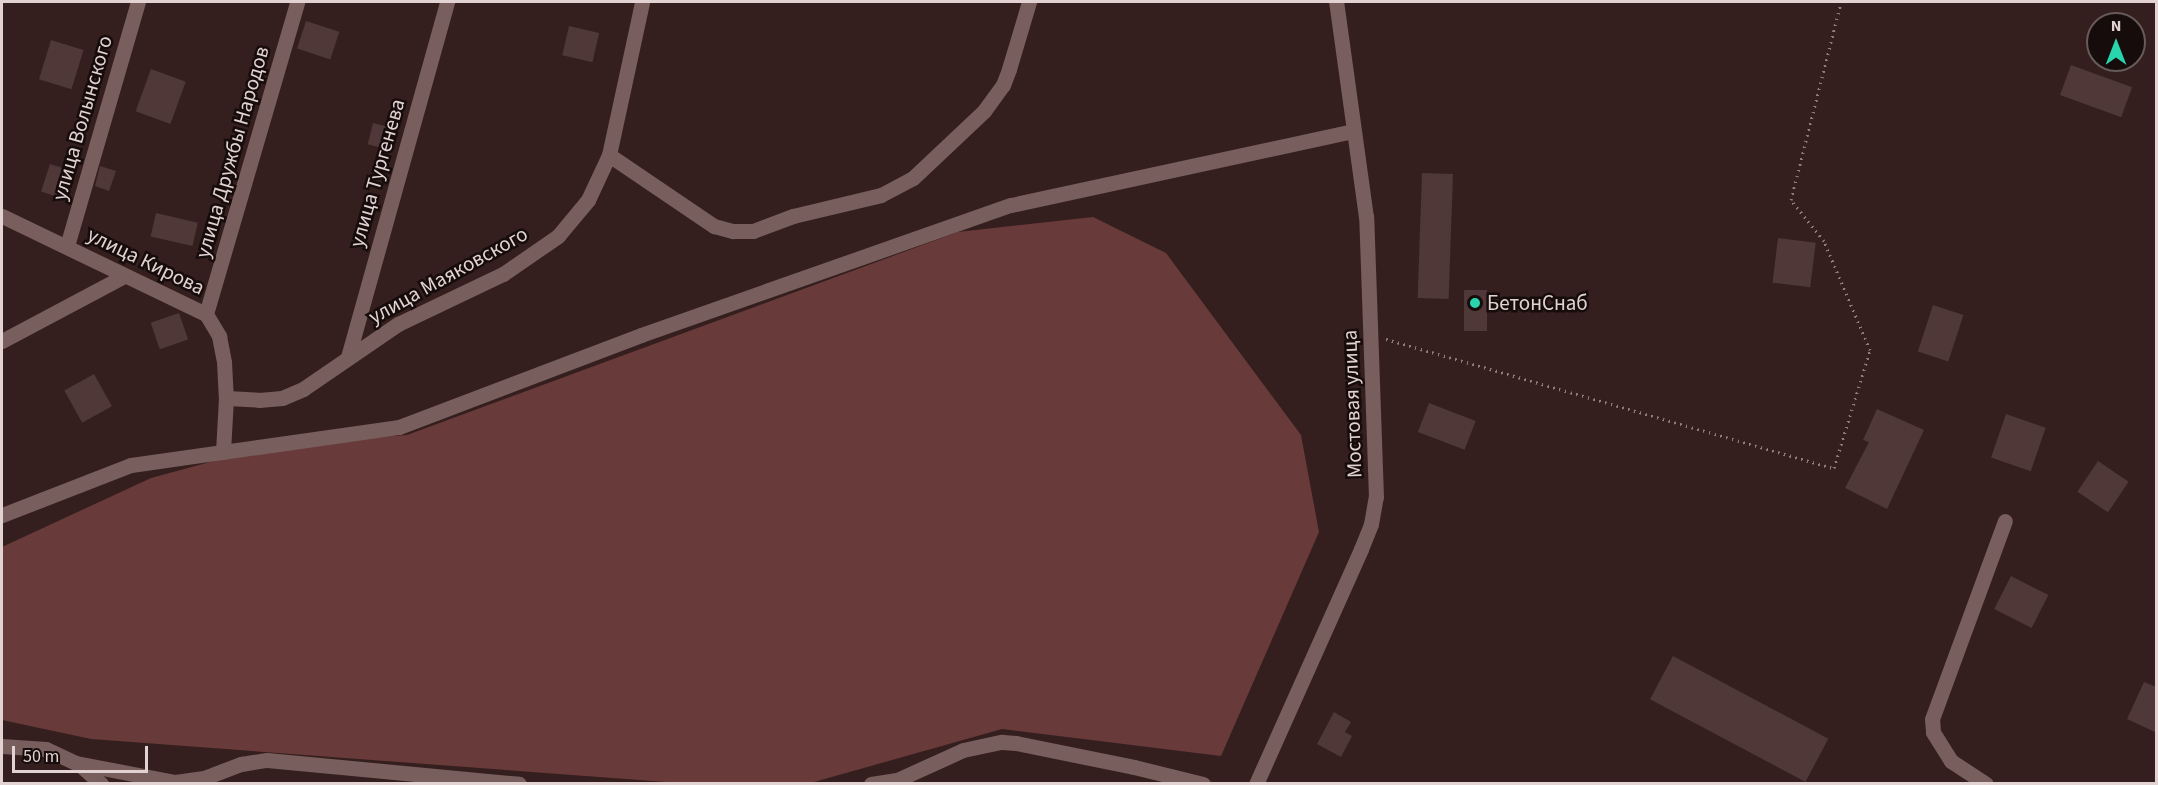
<!DOCTYPE html>
<html>
<head>
<meta charset="utf-8">
<style>
	body { margin:0 }
	#map { position:relative; width:2158px; height:785px; overflow:hidden; background:#341f1e; font-family:"Source Sans 3",sans-serif }
	div>[style] { position:absolute }
	.green>* { inset:0; background:#683a39 }
	.building>* { inset:0; background:#4f3837; transform-origin:0 0 }
	.path>* { height:3px; margin-top:-1.5px; transform-origin:0; background:repeating-linear-gradient(90deg,#8f7c7b 0 1.5px,transparent 0 6px) }
	.minor>* { height:15px; margin:-7.5px; padding:0 7.5px; transform-origin:7.5px; border-radius:7.5px; background:#785e5d }
	.dots>* { width:16px; height:16px; translate:-50% -50%; box-sizing:border-box; border:3px solid #150c0b; border-radius:50% }
	span { translate:-50% -50%; white-space:nowrap; text-align:center; line-height:1.15; -webkit-text-stroke:5px #150c0b; paint-order:stroke }
	.street-label { font-size:21px; color:#e2d2d1 }
	.poi-label { font-size:21px; color:#e2d2d1 }
	.left { translate:0 -50%; text-align:left }
	.frame { position:absolute; inset:0; border:3px solid #e2d2d1; pointer-events:none }
	.north { position:absolute; left:2086px; top:12px; width:60px; height:60px; box-sizing:border-box; background:#150c0b; border:2px solid #675b5a; border-radius:50%; rotate:0deg; font-size:16px; font-weight:700; line-height:24px; text-align:center; color:#e2d2d1 }
	.north::after { content:''; display:block; margin:auto; width:21px; height:27px; background:#29d5ac; clip-path:polygon(50% 0,100% 100%,50% 72%,0 100%) }
	.scale { position:absolute; left:12px; top:746px; width:136px; height:27px; box-sizing:border-box; border:3px solid #e2d2d1; border-top:0; padding-left:8px; font-size:18px; line-height:21px; white-space:nowrap; color:#e2d2d1; -webkit-text-stroke:4px #150c0b; paint-order:stroke }
</style>
</head>
<body>
<div id="map">
	<div class="green">
		<div style="clip-path:polygon(1093px 217px,1166px 253px,1301px 435px,1319px 532px,1221px 756px,1002px 729px,807px 784px,680px 783px,91px 739px,2px 720px,2px 547px,151px 478px,276px 444px,407px 435px,958px 232px)"></div>
	</div>
	<div class="building">
		<div style="left:306px;top:21px;width:35px;height:29px;rotate:18deg"></div>
		<div style="left:569px;top:26px;width:31px;height:30px;rotate:13deg"></div>
		<div style="left:51px;top:40px;width:34px;height:41px;rotate:17deg"></div>
		<div style="left:2071px;top:65px;width:65px;height:32px;rotate:20deg"></div>
		<div style="left:151px;top:69px;width:37px;height:45px;rotate:20deg"></div>
		<div style="left:373px;top:123px;width:25px;height:22px;rotate:14deg"></div>
		<div style="left:50px;top:164px;width:23px;height:29px;rotate:18deg"></div>
		<div style="clip-path:polygon(100px 166px,116px 171px,109px 191px,95px 186px)"></div>
		<div style="left:1422px;top:173px;width:31px;height:125px;rotate:2deg"></div>
		<div style="left:156px;top:213px;width:43px;height:24px;rotate:13deg"></div>
		<div style="left:1778px;top:238px;width:38px;height:45px;rotate:7deg"></div>
		<div style="left:1464px;top:290px;width:23px;height:41px"></div>
		<div style="left:1933px;top:305px;width:32px;height:49px;rotate:18deg"></div>
		<div style="left:179px;top:313px;width:28px;height:30px;rotate:71deg"></div>
		<div style="left:94px;top:374px;width:37px;height:34px;rotate:61deg"></div>
		<div style="left:1429px;top:403px;width:50px;height:31px;rotate:21deg"></div>
		<div style="clip-path:polygon(1877px 409px,1924px 430px,1887px 509px,1845px 488px,1869px 442px,1863px 440px)"></div>
		<div style="left:2006px;top:414px;width:42px;height:46px;rotate:19deg"></div>
		<div style="left:2098px;top:461px;width:37px;height:37px;rotate:34deg"></div>
		<div style="left:2011px;top:576px;width:42px;height:37px;rotate:27deg"></div>
		<div style="left:1673px;top:656px;width:176px;height:49px;rotate:28deg"></div>
		<div style="clip-path:polygon(2144px 682px,2157px 687px,2157px 733px,2127px 719px)"></div>
		<div style="clip-path:polygon(1334px 712px,1351px 722px,1345px 732px,1352px 736px,1341px 757px,1317px 744px)"></div>
	</div>
	<div class="path">
		<div style="left:1386px;top:339px;width:466px;rotate:16.1deg"></div>
		<div style="left:1834px;top:468px;width:123px;rotate:-73deg"></div>
		<div style="left:1870px;top:350px;width:118px;rotate:-112.9deg"></div>
		<div style="left:1824px;top:241px;width:53px;rotate:-128.8deg"></div>
		<div style="left:1791px;top:200px;width:204px;rotate:-75.8deg"></div>
	</div>
	<div class="minor">
		<div style="left:609px;top:155px;width:127px;rotate:34.1deg"></div>
		<div style="left:714px;top:226px;width:20px;rotate:15deg"></div>
		<div style="left:733px;top:231px;width:20px"></div>
		<div style="left:753px;top:231px;width:43px;rotate:-20.6deg"></div>
		<div style="left:793px;top:216px;width:90px;rotate:-13.4deg"></div>
		<div style="left:881px;top:195px;width:36px;rotate:-28deg"></div>
		<div style="left:913px;top:178px;width:98px;rotate:-43.3deg"></div>
		<div style="left:984px;top:111px;width:32px;rotate:-54deg"></div>
		<div style="left:1003px;top:85px;width:17px;rotate:-69deg"></div>
		<div style="left:1009px;top:69px;width:70px;rotate:-73.4deg"></div>
		<div style="left:2px;top:216px;width:226px;rotate:25.7deg"></div>
		<div style="left:67px;top:246px;width:254px;rotate:-73.8deg"></div>
		<div style="left:206px;top:314px;width:325px;rotate:-73.7deg"></div>
		<div style="left:206px;top:314px;width:26px;rotate:59deg"></div>
		<div style="left:219px;top:336px;width:26px;rotate:79deg"></div>
		<div style="left:224px;top:362px;width:36px;rotate:87deg"></div>
		<div style="left:226px;top:398px;width:54px;rotate:93.2deg"></div>
		<div style="left:2px;top:341px;width:138px;rotate:-28deg"></div>
		<div style="left:348px;top:357px;width:369px;rotate:-74.4deg"></div>
		<div style="left:226px;top:398px;width:33px;rotate:3deg"></div>
		<div style="left:259px;top:400px;width:23px;rotate:-5deg"></div>
		<div style="left:282px;top:398px;width:23px;rotate:-23deg"></div>
		<div style="left:303px;top:389px;width:115px;rotate:-34.4deg"></div>
		<div style="left:398px;top:324px;width:116px;rotate:-25.5deg"></div>
		<div style="left:503px;top:274px;width:67px;rotate:-34.6deg"></div>
		<div style="left:558px;top:236px;width:47px;rotate:-50.2deg"></div>
		<div style="left:588px;top:200px;width:50px;rotate:-65deg"></div>
		<div style="left:609px;top:155px;width:157px;rotate:-77.8deg"></div>
		<div style="left:2px;top:515px;width:138px;rotate:-21.2deg"></div>
		<div style="left:131px;top:465px;width:271px;rotate:-8.1deg"></div>
		<div style="left:399px;top:427px;width:259px;rotate:-20.8deg"></div>
		<div style="left:641px;top:335px;width:392px;rotate:-19.4deg"></div>
		<div style="left:1011px;top:205px;width:350px;rotate:-12.2deg"></div>
		<div style="left:2px;top:746px;width:44px;rotate:3.9deg"></div>
		<div style="left:46px;top:749px;width:33px;rotate:25deg"></div>
		<div style="left:76px;top:763px;width:101px;rotate:10.9deg"></div>
		<div style="left:175px;top:782px;width:29px;rotate:-8deg"></div>
		<div style="left:204px;top:778px;width:40px;rotate:-21deg"></div>
		<div style="left:241px;top:764px;width:26px;rotate:-9deg"></div>
		<div style="left:267px;top:760px;width:253px;rotate:5.4deg"></div>
		<div style="left:79px;top:764px;width:30px;rotate:42deg"></div>
		<div style="left:871px;top:784px;width:26px;rotate:-9deg"></div>
		<div style="left:897px;top:780px;width:72px;rotate:-24.4deg"></div>
		<div style="left:963px;top:750px;width:40px;rotate:-12deg"></div>
		<div style="left:1002px;top:742px;width:14px;rotate:4deg"></div>
		<div style="left:1016px;top:743px;width:120px;rotate:11.5deg"></div>
		<div style="left:1134px;top:767px;width:71px;rotate:13.8deg"></div>
		<div style="left:1256px;top:784px;width:257px;rotate:-65.9deg"></div>
		<div style="left:1361px;top:549px;width:27px;rotate:-68deg"></div>
		<div style="left:1371px;top:524px;width:27px;rotate:-80deg"></div>
		<div style="left:1376px;top:497px;width:280px;rotate:-92deg"></div>
		<div style="left:1366px;top:217px;width:217px;rotate:-97.9deg"></div>
		<div style="left:1986px;top:784px;width:42px;rotate:-146.7deg"></div>
		<div style="left:1951px;top:761px;width:34px;rotate:-122deg"></div>
		<div style="left:1933px;top:732px;width:13px;rotate:-94deg"></div>
		<div style="left:1932px;top:719px;width:211px;rotate:-69.8deg"></div>
	</div>
	<div class="dots">
		<div style="left:1475px;top:303px;background:#29d5ac"></div>
	</div>
	<div class="street-label">
		<span style="left:82px;top:118px;rotate:-74deg">улица Волынского</span>
		<span style="left:232px;top:152px;rotate:-74deg">улица Дружбы Народов</span>
		<span style="left:377px;top:173px;rotate:-74deg">улица Тургенева</span>
		<span style="left:146px;top:261px;rotate:26deg">улица Кирова</span>
		<span style="left:448px;top:275px;rotate:-29deg">улица Маяковского</span>
		<span style="left:1352px;top:404px;rotate:-92deg">Мостовая улица</span>
	</div>
	<div class="poi-label">
		<span class="left" style="left:1487px;top:303px">БетонСнаб</span>
	</div>
	<div class="frame"></div>
	<div class="north">N</div>
	<div class="scale">50 m</div>
</div>
</body>
</html>
